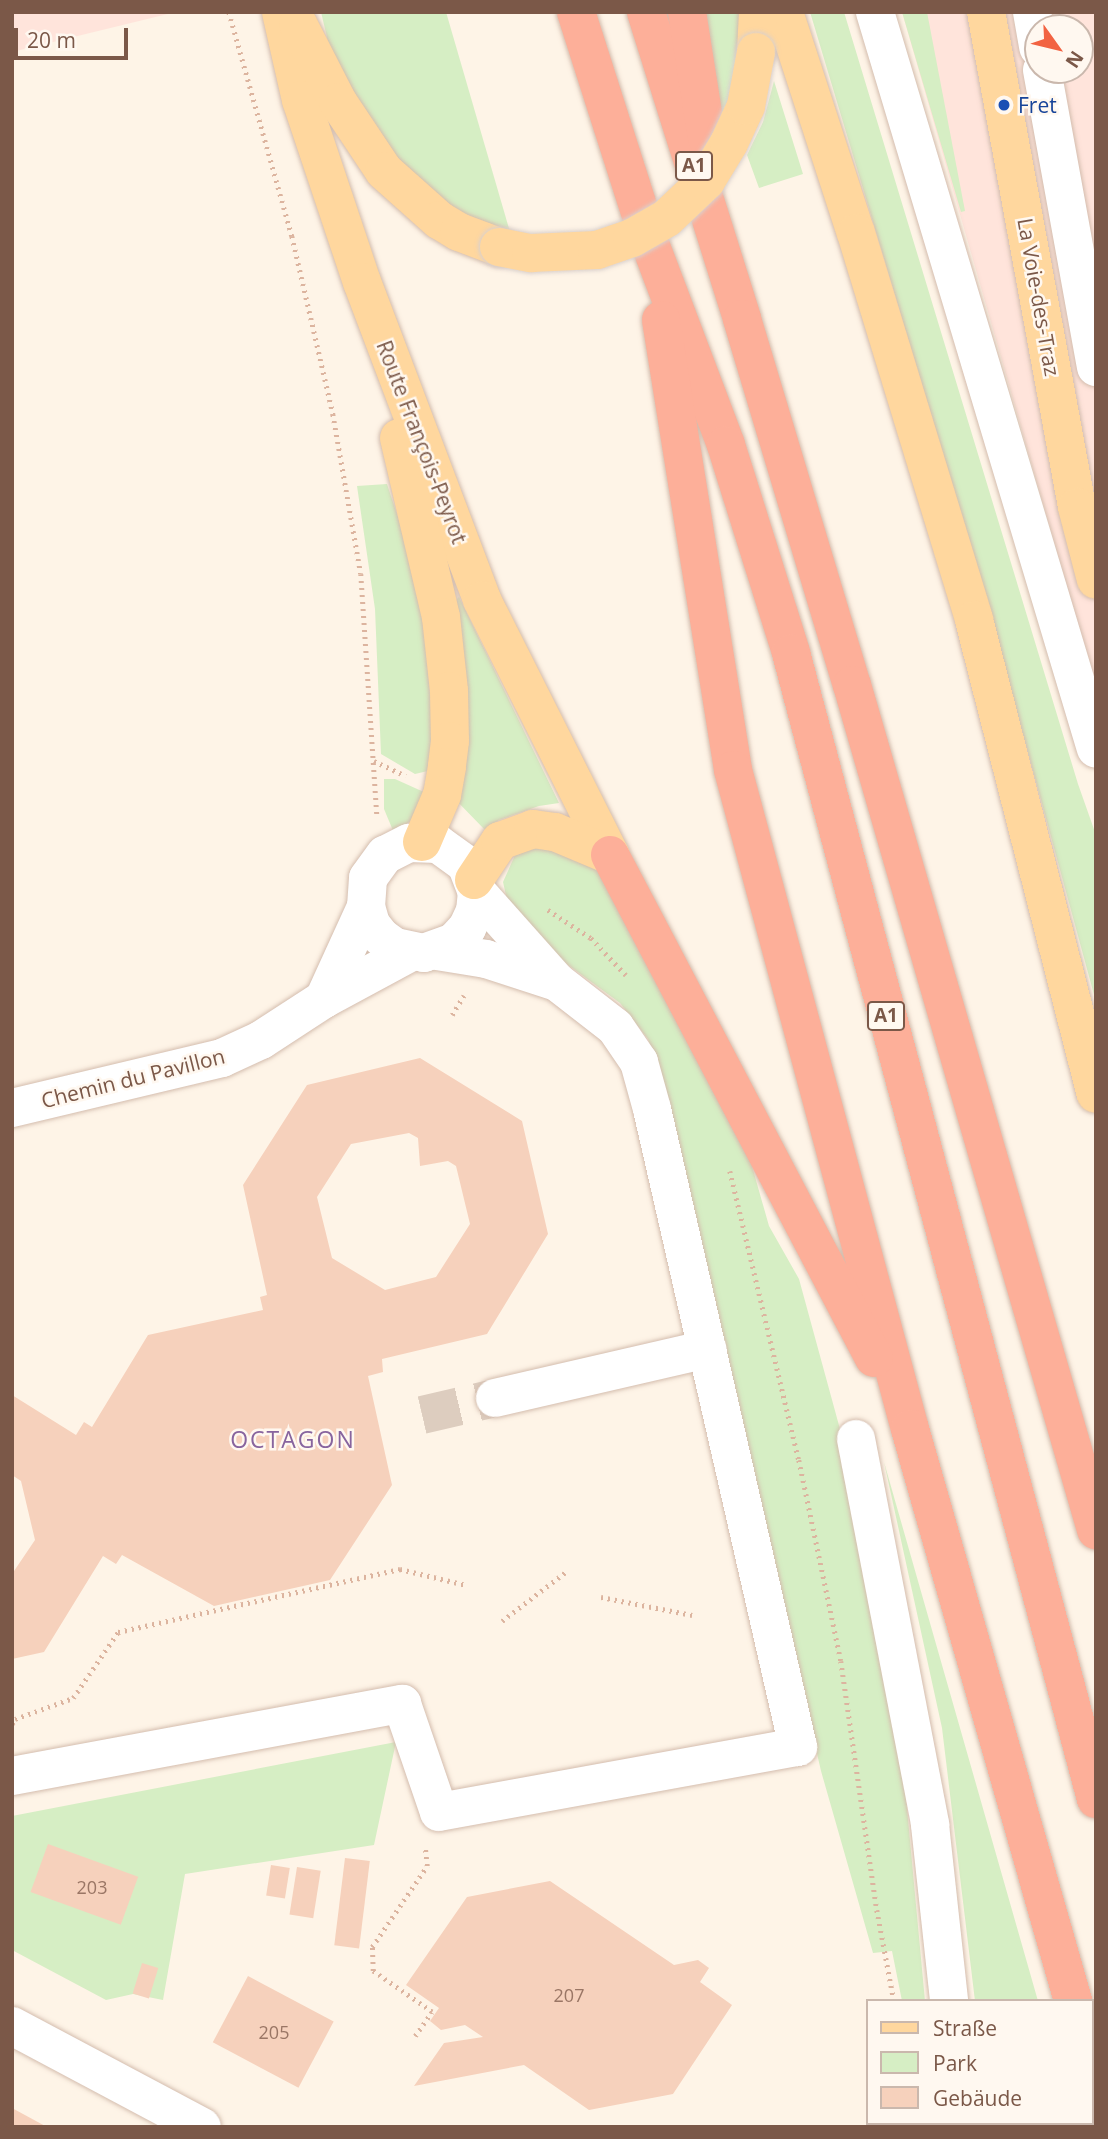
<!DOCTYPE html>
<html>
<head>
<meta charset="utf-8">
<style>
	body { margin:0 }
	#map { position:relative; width:1108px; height:2139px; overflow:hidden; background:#fef4e7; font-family:"Open Sans",sans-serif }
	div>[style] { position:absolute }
	.commercial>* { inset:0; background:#ffe4db }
	.green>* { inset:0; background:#d6eec4; transform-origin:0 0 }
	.building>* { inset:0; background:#f6d1bc; transform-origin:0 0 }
	.minor-tunnel>* { height:38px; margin-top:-19px; transform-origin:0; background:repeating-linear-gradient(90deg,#ddcdbf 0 38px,transparent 0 57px) }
	.path>* { height:4.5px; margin-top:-2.25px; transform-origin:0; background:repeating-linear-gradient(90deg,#dcb49f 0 2px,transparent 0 7px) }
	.roads { filter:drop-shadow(0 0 2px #d4bdae) drop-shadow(0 0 2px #d4bdae) }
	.minor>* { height:38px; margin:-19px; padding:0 19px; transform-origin:19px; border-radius:19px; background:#fff }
	.major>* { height:38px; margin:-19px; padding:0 19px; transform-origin:19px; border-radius:19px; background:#ffd79e }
	.highway>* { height:38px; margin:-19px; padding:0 19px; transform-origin:19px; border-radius:19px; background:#fdaf99 }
	.bridges { filter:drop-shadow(0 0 2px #dad0cc) drop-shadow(0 0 2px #dad0cc) }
	.major-bridge>* { height:38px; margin:-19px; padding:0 19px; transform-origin:19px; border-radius:19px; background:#ffd79e }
	.dots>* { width:19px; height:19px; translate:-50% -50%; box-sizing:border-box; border:4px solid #fff8f0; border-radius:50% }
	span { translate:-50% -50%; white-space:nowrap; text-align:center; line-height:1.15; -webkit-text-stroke:5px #fff8f0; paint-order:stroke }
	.number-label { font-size:18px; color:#9a7665 }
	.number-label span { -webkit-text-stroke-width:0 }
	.shield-label span { padding:2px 5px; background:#fff8f0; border:2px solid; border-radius:5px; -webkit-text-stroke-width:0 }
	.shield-label { font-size:19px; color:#7b5848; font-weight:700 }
	.transit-label { font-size:21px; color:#164399 }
	.left { translate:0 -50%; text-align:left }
	.street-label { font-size:21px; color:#7b5848 }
	.neighbourhood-label { font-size:23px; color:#88649e; letter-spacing:2px }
	.frame { position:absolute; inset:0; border:14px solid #7b5848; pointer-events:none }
	.legend { position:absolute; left:866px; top:1999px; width:228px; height:126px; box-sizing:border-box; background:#fff8f0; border:2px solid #cab8ad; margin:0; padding:9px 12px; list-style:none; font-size:21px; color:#7b5848 }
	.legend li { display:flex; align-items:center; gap:14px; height:35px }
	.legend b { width:35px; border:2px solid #cab8ad }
	.north { position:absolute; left:1024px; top:14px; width:70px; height:70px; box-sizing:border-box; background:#fff8f0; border:2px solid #cab8ad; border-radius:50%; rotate:124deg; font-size:19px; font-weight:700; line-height:28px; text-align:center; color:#7b5848 }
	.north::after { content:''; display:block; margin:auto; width:24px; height:32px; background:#f26342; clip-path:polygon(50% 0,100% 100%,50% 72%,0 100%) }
	.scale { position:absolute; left:14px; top:28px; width:114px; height:32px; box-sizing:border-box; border:4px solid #7b5848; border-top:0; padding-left:9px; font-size:21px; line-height:24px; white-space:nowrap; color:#7b5848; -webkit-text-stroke:5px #fff8f0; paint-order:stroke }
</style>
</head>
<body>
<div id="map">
	<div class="commercial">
		<div style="clip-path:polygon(12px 12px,176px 12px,12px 52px)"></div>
		<div style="clip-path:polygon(evenodd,902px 12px,1096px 12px,1096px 689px,902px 12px,1038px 28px,1080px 28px,1080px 70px,1038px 70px,1038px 28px)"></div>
	</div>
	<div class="green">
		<div style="clip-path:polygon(321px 12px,446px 12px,510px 232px,448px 207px,385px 152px,329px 46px)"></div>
		<div style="clip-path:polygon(701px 12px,740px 12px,735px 79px,723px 115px,706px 56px)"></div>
		<div style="clip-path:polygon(810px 12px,844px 12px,1078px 784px,1096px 835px,1096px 1002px,987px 602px)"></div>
		<div style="clip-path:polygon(902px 12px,927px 12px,965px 211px,961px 212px)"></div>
		<div style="clip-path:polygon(774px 81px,803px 174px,759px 188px,747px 155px,763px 122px)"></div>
		<div style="clip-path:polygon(387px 484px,421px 586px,436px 769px,415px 774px,381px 754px,375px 609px,357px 486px)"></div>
		<div style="clip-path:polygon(459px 597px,559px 803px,539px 806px,499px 820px,485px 830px,452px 796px,449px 607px)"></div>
		<div style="clip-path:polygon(384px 779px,395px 779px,426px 793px,413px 819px,394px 833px,384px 809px)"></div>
		<div style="clip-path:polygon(539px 843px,586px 861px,623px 894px,744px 1138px,769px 1226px,799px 1279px,858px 1495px,902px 1755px,925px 2001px,902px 2001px,892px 1951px,873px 1953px,821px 1771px,662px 1078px,648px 1039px,620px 1003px,541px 945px,509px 909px,503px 882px,516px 853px)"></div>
		<div style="clip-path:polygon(884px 1462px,1038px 2001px,975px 2001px,942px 1728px)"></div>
		<div style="clip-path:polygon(396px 1742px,374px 1845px,185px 1874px,163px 2000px,133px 1994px,106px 2000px,12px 1950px,12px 1816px)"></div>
		<div style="left:1004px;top:2123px;width:69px;height:4px"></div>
	</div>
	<div class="building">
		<div style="clip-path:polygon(evenodd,420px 1058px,522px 1121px,548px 1234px,487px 1334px,382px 1359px,383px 1372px,368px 1376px,392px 1485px,330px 1580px,214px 1606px,122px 1555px,116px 1564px,103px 1556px,44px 1652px,12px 1659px,12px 1574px,35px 1540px,21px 1481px,12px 1475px,12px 1395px,76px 1435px,84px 1422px,92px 1427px,148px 1335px,263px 1310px,260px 1297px,267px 1295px,243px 1185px,307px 1085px,420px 1058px,409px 1133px,418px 1138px,420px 1166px,448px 1161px,456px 1166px,470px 1224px,436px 1277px,385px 1290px,332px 1258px,317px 1197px,351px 1144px,409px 1133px)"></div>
		<div style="left:48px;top:1844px;width:96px;height:51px;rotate:20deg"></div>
		<div style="left:345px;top:1858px;width:25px;height:88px;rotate:7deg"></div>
		<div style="left:271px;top:1865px;width:19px;height:31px;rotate:9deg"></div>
		<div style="left:297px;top:1867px;width:24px;height:48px;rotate:9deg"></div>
		<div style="clip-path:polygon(550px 1881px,674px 1965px,698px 1960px,709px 1968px,700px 1982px,732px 2005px,673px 2094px,589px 2110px,524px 2065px,414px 2086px,444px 2043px,483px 2037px,465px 2025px,441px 2030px,430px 2021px,439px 2008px,406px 1985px,467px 1897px)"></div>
		<div style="left:142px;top:1963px;width:17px;height:32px;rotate:17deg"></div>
		<div style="left:248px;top:1976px;width:97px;height:75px;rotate:28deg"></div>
		<div style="clip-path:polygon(12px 2108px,47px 2127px,12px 2127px)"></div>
	</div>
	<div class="minor-tunnel">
		<div style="left:422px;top:1415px;width:75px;rotate:-13.1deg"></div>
	</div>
	<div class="path">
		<div style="left:229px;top:12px;width:233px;rotate:74.3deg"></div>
		<div style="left:292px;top:236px;width:183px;rotate:77deg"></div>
		<div style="left:333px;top:414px;width:162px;rotate:80.1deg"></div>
		<div style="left:361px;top:574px;width:245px;rotate:86.2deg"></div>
		<div style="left:374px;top:761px;width:35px;rotate:25deg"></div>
		<div style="left:548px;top:910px;width:51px;rotate:33.1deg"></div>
		<div style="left:591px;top:938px;width:51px;rotate:46.6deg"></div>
		<div style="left:452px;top:1015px;width:23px;rotate:-59deg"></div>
		<div style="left:730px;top:1171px;width:297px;rotate:76.6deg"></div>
		<div style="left:799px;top:1460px;width:205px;rotate:78.2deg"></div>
		<div style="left:841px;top:1661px;width:252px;rotate:81.8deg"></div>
		<div style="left:877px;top:1910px;width:93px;rotate:79.4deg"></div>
		<div style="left:601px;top:1597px;width:93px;rotate:11.2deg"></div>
		<div style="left:502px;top:1621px;width:82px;rotate:-37.6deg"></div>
		<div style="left:12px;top:1724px;width:6px;rotate:-59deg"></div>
		<div style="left:15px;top:1719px;width:62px;rotate:-19.9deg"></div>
		<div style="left:73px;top:1698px;width:80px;rotate:-55.7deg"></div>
		<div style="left:118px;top:1632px;width:289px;rotate:-12.6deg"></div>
		<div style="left:400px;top:1569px;width:68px;rotate:13.6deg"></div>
		<div style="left:415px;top:2036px;width:29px;rotate:-55deg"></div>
		<div style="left:432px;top:2012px;width:72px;rotate:-145.2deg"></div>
		<div style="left:373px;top:1971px;width:24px;rotate:-92deg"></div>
		<div style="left:372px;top:1947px;width:98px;rotate:-55.8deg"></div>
		<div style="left:427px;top:1866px;width:20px;rotate:-96deg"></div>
	</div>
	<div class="roads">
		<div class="minor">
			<div style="left:875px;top:12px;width:769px;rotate:73.31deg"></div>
			<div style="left:1032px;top:12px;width:36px;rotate:80deg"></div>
			<div style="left:1042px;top:70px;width:302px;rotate:79.7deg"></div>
			<div style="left:437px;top:951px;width:50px;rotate:9.3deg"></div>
			<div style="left:486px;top:959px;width:71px;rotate:17.9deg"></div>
			<div style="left:324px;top:999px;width:101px;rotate:-65.5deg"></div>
			<div style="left:366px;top:907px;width:29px;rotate:-86deg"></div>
			<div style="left:368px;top:878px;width:29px;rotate:-54deg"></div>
			<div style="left:385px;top:855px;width:27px;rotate:-27deg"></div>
			<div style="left:409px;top:843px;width:29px;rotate:2deg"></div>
			<div style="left:438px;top:844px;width:34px;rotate:36deg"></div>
			<div style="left:466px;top:864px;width:30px;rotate:69deg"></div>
			<div style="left:477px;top:892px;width:19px;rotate:96deg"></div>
			<div style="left:475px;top:911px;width:19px;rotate:115deg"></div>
			<div style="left:467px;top:928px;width:19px;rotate:133deg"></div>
			<div style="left:454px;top:942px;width:32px;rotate:160deg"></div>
			<div style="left:424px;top:953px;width:30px;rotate:-168deg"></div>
			<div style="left:395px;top:947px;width:17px;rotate:-144deg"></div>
			<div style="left:381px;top:937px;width:16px;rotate:-128deg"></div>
			<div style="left:371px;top:924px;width:18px;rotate:-106deg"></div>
			<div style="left:12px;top:1108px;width:216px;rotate:-13.4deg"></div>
			<div style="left:222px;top:1058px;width:43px;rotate:-24.8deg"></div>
			<div style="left:261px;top:1040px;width:75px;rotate:-33.1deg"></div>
			<div style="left:324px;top:999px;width:99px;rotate:-28.4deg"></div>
			<div style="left:495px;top:1398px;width:218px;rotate:-13deg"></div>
			<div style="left:856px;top:1439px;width:393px;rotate:79.1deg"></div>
			<div style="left:930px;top:1825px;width:177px;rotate:83.8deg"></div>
			<div style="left:12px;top:1776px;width:397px;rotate:-10.5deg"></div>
			<div style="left:402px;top:1704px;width:114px;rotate:71.1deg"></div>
			<div style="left:439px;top:1812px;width:365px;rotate:-10.3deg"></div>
			<div style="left:798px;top:1747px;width:654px;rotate:-102.89deg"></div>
			<div style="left:652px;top:1109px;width:49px;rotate:-105.5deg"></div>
			<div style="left:639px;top:1062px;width:42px;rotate:-124.4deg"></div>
			<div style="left:615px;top:1027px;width:75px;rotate:-142.1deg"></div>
			<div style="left:556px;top:981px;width:119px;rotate:-131.6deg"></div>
			<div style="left:12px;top:2026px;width:215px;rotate:28deg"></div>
			<div style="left:963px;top:2123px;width:4px;rotate:90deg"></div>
		</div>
		<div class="major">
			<div style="left:281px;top:12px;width:90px;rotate:77.2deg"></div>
			<div style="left:301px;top:100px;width:192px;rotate:71.5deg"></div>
			<div style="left:362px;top:282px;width:340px;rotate:69.3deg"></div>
			<div style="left:482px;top:600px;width:285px;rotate:63.3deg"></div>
			<div style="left:784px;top:12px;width:232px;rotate:72deg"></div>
			<div style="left:856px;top:233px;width:405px;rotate:73deg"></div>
			<div style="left:974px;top:620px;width:489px;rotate:75.6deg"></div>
			<div style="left:986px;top:12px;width:503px;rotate:79.58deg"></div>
			<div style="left:1077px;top:507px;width:75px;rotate:75.4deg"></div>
			<div style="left:298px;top:24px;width:88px;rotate:62.9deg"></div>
			<div style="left:338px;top:102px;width:83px;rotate:56.3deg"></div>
			<div style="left:384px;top:171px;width:74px;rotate:41.7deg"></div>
			<div style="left:439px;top:220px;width:23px;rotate:31deg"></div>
			<div style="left:459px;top:232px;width:43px;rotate:20.6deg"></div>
			<div style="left:756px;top:52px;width:40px;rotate:-87.1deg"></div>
			<div style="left:399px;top:438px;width:184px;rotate:76.8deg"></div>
			<div style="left:441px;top:617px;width:74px;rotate:83.8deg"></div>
			<div style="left:449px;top:691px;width:50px;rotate:88.9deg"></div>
			<div style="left:450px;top:741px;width:26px;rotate:97deg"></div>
			<div style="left:447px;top:767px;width:28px;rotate:100deg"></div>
			<div style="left:442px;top:795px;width:51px;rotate:113.1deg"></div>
			<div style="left:474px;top:880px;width:47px;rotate:-56.3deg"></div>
			<div style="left:500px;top:841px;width:35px;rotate:-20deg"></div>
			<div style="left:533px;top:829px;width:22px;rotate:8deg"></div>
			<div style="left:555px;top:832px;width:60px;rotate:22.7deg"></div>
		</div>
		<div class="highway">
			<div style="left:576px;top:12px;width:240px;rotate:72.3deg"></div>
			<div style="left:649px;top:241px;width:218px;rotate:69.3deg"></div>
			<div style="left:726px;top:445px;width:218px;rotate:72.6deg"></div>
			<div style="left:791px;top:653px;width:1186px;rotate:75.1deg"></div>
			<div style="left:646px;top:12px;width:322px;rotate:72.6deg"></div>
			<div style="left:742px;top:319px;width:382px;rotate:73.3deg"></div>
			<div style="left:852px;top:685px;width:880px;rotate:73.89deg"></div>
			<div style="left:687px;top:12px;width:128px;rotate:81deg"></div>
			<div style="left:661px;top:320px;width:456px;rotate:80.9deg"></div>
			<div style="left:733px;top:770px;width:682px;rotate:74.97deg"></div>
			<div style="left:910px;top:1429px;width:595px;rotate:74.09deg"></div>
			<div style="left:610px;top:855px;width:568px;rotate:62.31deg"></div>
			<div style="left:1092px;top:2071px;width:13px;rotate:72deg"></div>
		</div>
	</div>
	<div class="bridges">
		<div class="major-bridge">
			<div style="left:499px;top:247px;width:33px;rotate:11deg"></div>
			<div style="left:531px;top:253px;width:66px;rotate:-2.6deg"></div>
			<div style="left:597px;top:250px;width:37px;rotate:-19deg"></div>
			<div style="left:632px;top:238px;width:40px;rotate:-29.7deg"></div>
			<div style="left:667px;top:218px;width:54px;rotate:-43.5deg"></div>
			<div style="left:706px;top:181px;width:44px;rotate:-58.8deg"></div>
			<div style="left:729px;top:143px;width:41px;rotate:-65.3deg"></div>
			<div style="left:746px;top:106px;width:55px;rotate:-79.5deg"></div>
		</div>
	</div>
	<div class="dots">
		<div style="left:1004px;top:105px;background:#1a4fb4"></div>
	</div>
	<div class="number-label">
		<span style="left:92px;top:1887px">203</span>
		<span style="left:569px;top:1995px">207</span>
		<span style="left:274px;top:2032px">205</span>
	</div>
	<div class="shield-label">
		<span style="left:694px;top:166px">A1</span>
		<span style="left:886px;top:1016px">A1</span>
	</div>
	<div class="transit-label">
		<span class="left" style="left:1018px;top:105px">Fret</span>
	</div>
	<div class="street-label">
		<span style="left:1039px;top:297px;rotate:80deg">La Voie-des-Traz</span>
		<span style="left:422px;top:442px;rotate:69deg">Route François-Peyrot</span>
		<span style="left:133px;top:1078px;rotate:-14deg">Chemin du Pavillon</span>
	</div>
	<div class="neighbourhood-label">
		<span style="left:293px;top:1439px">OCTAGON</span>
	</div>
	<div class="frame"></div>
	<ul class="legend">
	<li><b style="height:9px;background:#ffd79e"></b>Straße</li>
	<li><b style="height:19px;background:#d6eec4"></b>Park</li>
	<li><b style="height:19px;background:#f6d1bc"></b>Gebäude</li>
	</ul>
	<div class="north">N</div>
	<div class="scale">20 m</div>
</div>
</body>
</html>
